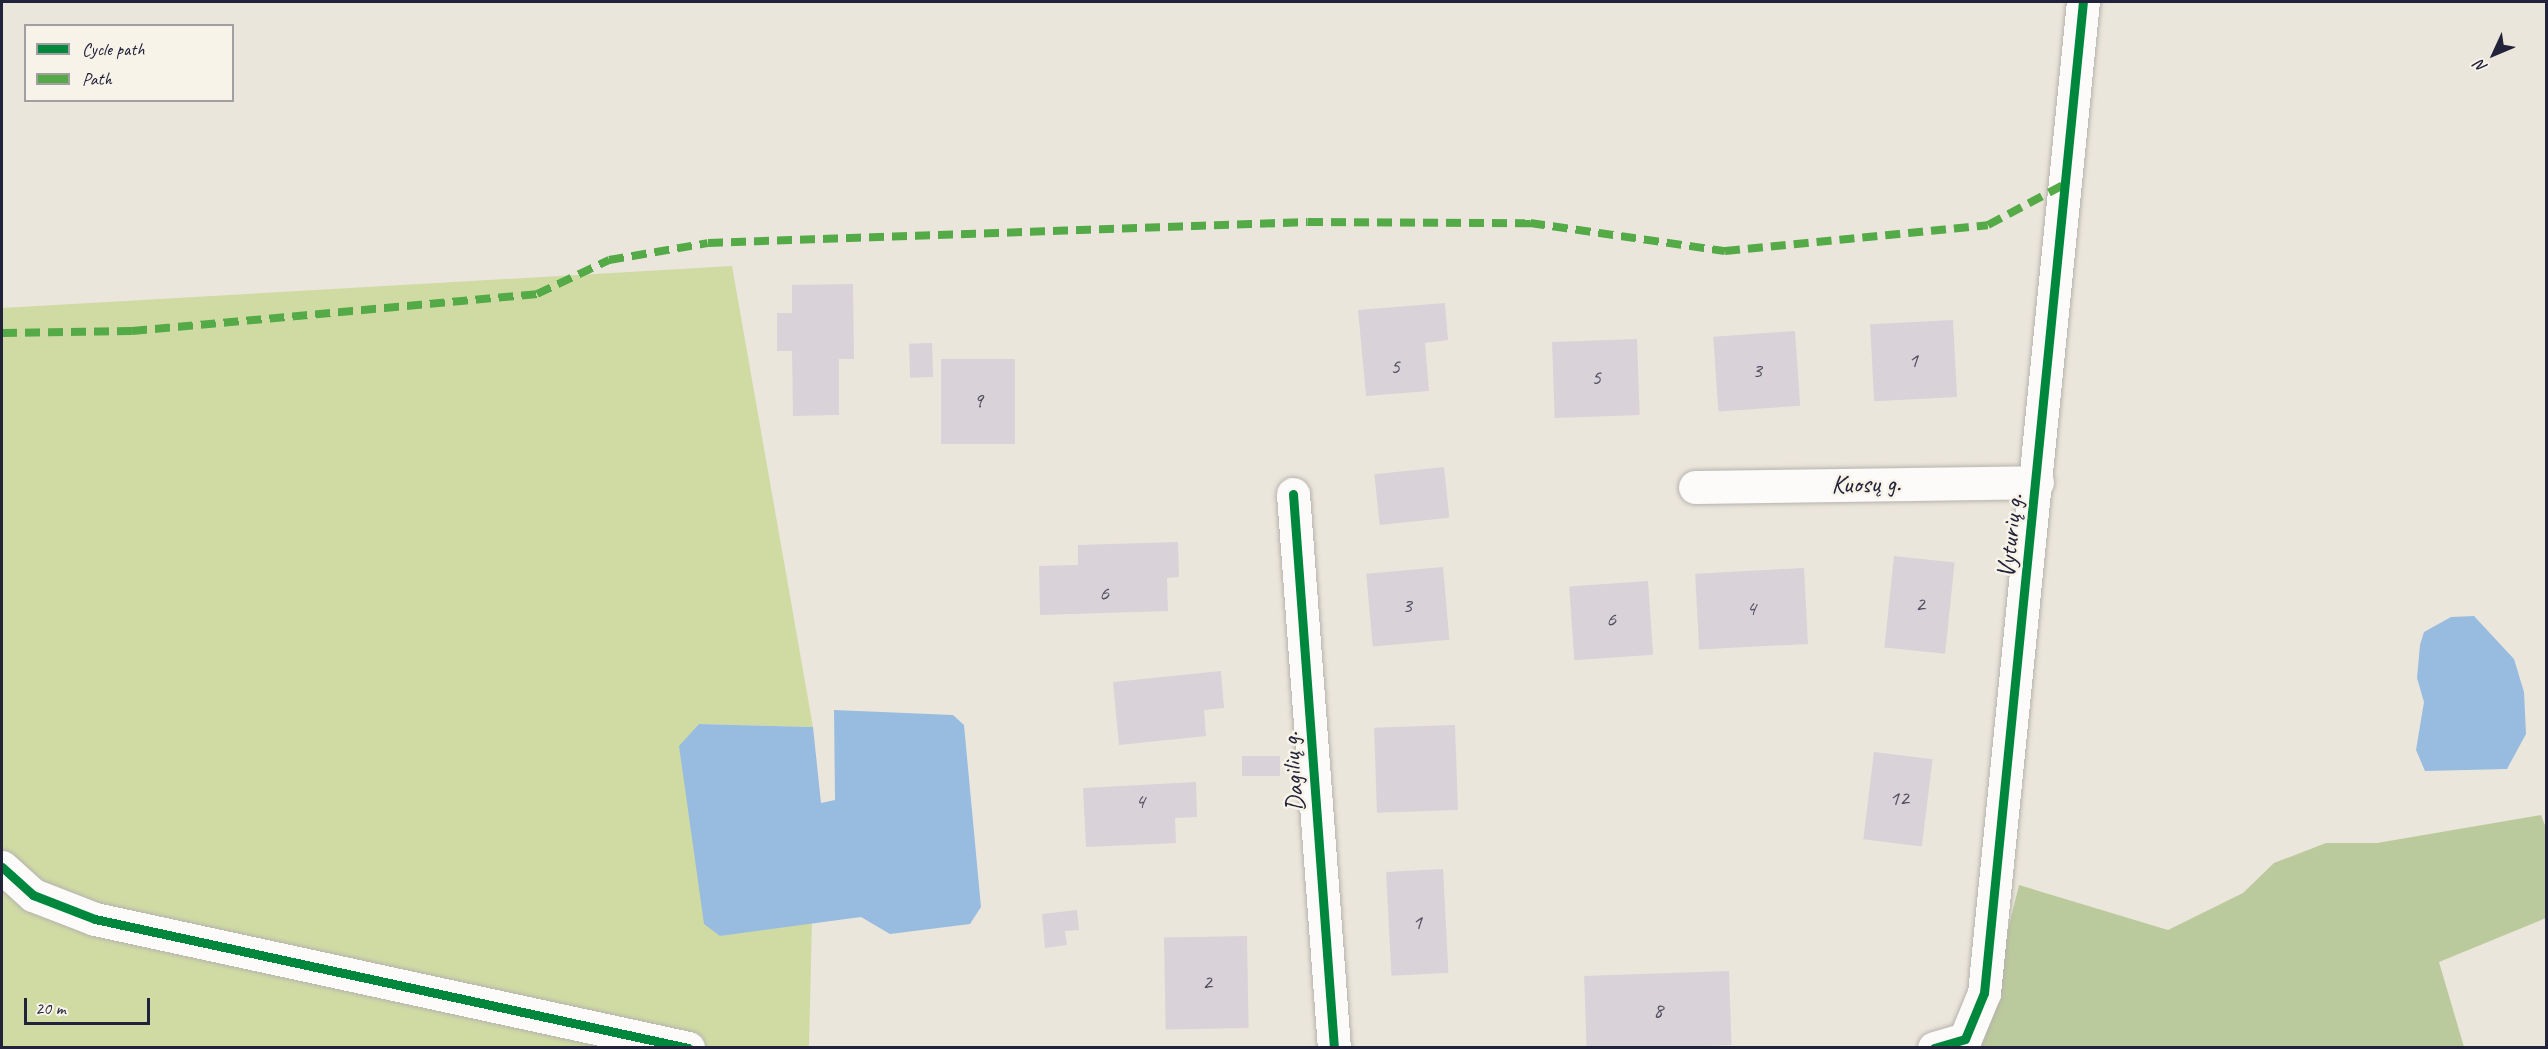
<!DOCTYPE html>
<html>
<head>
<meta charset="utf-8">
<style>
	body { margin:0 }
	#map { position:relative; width:2548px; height:1049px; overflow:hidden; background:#ebe6db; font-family:Caveat,sans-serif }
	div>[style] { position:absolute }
	.green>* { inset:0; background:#d0dba4 }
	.forest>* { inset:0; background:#bbca9c }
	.water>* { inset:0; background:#98bce0 }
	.building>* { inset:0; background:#d9d2d8; transform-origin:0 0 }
	.roads { filter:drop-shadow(0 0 2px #b5b2ad) drop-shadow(0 0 2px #b5b2ad) }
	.street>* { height:33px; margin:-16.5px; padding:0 16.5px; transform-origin:16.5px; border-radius:16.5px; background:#fcfbfa }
	.quiet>* { height:8px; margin-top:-4px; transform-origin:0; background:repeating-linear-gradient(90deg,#53aa46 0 15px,transparent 0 23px) }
	.cycleway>* { height:9px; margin:-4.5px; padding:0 4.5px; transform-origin:4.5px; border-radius:4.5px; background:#00873e }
	span { translate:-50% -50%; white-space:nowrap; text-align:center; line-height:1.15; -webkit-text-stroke:5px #f7f3e8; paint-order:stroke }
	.number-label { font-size:22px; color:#504e62 }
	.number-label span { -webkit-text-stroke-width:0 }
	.street-label { font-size:26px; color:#22223b }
	.frame { position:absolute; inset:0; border:3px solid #22223b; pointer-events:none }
	.legend { position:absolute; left:24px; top:24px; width:210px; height:78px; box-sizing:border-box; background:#f7f3e8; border:2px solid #a29fa3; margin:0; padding:8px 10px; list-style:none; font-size:18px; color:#22223b }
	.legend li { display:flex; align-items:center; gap:12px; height:30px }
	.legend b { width:30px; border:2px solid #a29fa3 }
	.north { position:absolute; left:2464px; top:24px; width:60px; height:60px; -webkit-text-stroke:4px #f7f3e8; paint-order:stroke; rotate:226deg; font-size:16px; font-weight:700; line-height:24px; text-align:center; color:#22223b }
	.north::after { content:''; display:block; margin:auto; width:21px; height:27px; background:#22223b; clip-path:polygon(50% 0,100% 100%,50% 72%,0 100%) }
	.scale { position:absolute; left:24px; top:998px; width:126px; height:27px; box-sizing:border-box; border:3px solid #22223b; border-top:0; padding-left:8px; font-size:18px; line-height:21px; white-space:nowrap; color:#22223b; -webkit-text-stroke:4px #f7f3e8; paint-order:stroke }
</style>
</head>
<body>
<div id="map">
	<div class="green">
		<div style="clip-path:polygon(732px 266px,813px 727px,699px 724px,720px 936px,812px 920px,809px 1047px,2px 1048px,2px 308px)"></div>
	</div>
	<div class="forest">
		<div style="clip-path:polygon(2541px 815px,2546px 828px,2546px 918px,2439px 962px,2464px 1047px,1979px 1048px,2019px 885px,2168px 930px,2243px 893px,2274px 863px,2326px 843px,2377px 843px)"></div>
	</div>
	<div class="water">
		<div style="clip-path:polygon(2474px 616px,2514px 659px,2524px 692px,2526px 734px,2507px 769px,2425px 771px,2416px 750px,2424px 702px,2417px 678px,2420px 645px,2424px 632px,2451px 617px)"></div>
		<div style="clip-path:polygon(834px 710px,953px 715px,964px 725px,981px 907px,970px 924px,890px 934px,861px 917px,720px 936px,704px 924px,679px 746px,699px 724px,813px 727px,821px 803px,835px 800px)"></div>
	</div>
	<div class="building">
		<div style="clip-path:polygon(853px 284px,854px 359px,839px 359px,839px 415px,793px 416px,792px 351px,777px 351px,777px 313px,792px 313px,792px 285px)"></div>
		<div style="clip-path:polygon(1445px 303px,1448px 340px,1425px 343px,1429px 391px,1366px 396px,1358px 310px)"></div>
		<div style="left:1953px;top:320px;width:77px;height:83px;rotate:87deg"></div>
		<div style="left:1795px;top:331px;width:75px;height:82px;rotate:86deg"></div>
		<div style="left:1637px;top:339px;width:76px;height:85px;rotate:88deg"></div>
		<div style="left:932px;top:343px;width:34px;height:23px;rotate:88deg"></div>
		<div style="left:941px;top:359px;width:74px;height:85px"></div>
		<div style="left:1444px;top:467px;width:51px;height:70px;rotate:84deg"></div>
		<div style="clip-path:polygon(1178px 542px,1179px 577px,1167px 578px,1168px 611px,1040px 615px,1039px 566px,1078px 565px,1078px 545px)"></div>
		<div style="left:1894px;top:556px;width:61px;height:92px;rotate:6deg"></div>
		<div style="left:1443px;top:567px;width:73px;height:77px;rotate:85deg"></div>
		<div style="left:1804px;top:568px;width:76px;height:109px;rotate:87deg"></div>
		<div style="left:1648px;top:581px;width:74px;height:79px;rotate:86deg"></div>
		<div style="clip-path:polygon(1221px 671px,1224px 708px,1204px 710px,1206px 736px,1119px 745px,1113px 682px)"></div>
		<div style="left:1455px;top:725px;width:85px;height:81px;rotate:88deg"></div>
		<div style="left:1874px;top:752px;width:59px;height:88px;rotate:7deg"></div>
		<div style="left:1280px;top:756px;width:20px;height:38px;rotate:90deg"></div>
		<div style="clip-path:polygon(1196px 782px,1197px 817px,1175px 818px,1176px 843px,1086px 847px,1083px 788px)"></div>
		<div style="left:1443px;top:869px;width:104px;height:57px;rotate:87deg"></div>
		<div style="clip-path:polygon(1077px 910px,1079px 930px,1065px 931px,1067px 945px,1045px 948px,1042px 914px)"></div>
		<div style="left:1247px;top:936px;width:92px;height:83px;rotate:89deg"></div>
		<div style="left:1729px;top:971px;width:74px;height:145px;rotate:88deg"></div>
	</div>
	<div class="roads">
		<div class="street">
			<div style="left:1695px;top:487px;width:342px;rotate:-0.8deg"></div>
			<div style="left:1293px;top:494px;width:556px;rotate:85.77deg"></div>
			<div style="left:2px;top:867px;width:42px;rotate:42.1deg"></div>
			<div style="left:33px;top:895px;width:66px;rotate:21.2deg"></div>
			<div style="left:95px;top:919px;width:607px;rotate:12.27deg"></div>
			<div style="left:1934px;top:1048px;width:32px;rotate:-16deg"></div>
			<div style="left:1965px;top:1039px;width:50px;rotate:-67.6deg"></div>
			<div style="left:1984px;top:993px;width:996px;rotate:-84.3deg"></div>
		</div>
	</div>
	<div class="quiet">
		<div style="left:2px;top:333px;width:130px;rotate:-0.9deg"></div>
		<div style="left:132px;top:331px;width:407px;rotate:-5.2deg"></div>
		<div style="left:537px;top:294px;width:80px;rotate:-25.3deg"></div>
		<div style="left:609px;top:260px;width:100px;rotate:-9.7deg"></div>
		<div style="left:708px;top:243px;width:600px;rotate:-2deg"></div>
		<div style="left:1308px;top:222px;width:222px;rotate:0.3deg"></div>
		<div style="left:1530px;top:223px;width:197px;rotate:8.2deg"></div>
		<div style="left:1725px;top:251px;width:264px;rotate:-5.6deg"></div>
		<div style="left:1988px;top:225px;width:87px;rotate:-28deg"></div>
	</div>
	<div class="cycleway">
		<div style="left:1293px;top:494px;width:556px;rotate:85.77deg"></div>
		<div style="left:2px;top:867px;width:42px;rotate:42.1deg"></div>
		<div style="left:33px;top:895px;width:66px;rotate:21.2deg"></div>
		<div style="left:95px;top:919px;width:607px;rotate:12.27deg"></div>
		<div style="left:1934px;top:1048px;width:32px;rotate:-16deg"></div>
		<div style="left:1965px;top:1039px;width:50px;rotate:-67.6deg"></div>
		<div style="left:1984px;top:993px;width:996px;rotate:-84.3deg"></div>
	</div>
	<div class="number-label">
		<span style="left:1913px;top:361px">1</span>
		<span style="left:1395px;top:367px">5</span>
		<span style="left:1757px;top:371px">3</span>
		<span style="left:1596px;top:378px">5</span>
		<span style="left:978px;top:401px">9</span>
		<span style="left:1104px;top:594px">6</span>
		<span style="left:1920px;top:605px">2</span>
		<span style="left:1407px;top:606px">3</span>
		<span style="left:1751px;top:609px">4</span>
		<span style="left:1611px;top:620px">6</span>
		<span style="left:1899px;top:799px">12</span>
		<span style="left:1140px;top:802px">4</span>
		<span style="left:1417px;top:923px">1</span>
		<span style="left:1207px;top:983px">2</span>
		<span style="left:1658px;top:1011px">8</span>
	</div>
	<div class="street-label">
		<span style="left:1866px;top:484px;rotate:-1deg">Kuosų g.</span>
		<span style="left:2010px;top:536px;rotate:-84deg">Vyturių g.</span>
		<span style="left:1293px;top:772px;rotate:-94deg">Dagilių g.</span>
	</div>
	<div class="frame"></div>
	<ul class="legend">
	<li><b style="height:8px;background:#00873e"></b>Cycle path</li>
	<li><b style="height:8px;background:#53aa46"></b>Path</li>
	</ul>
	<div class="north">N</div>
	<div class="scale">20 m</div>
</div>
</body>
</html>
